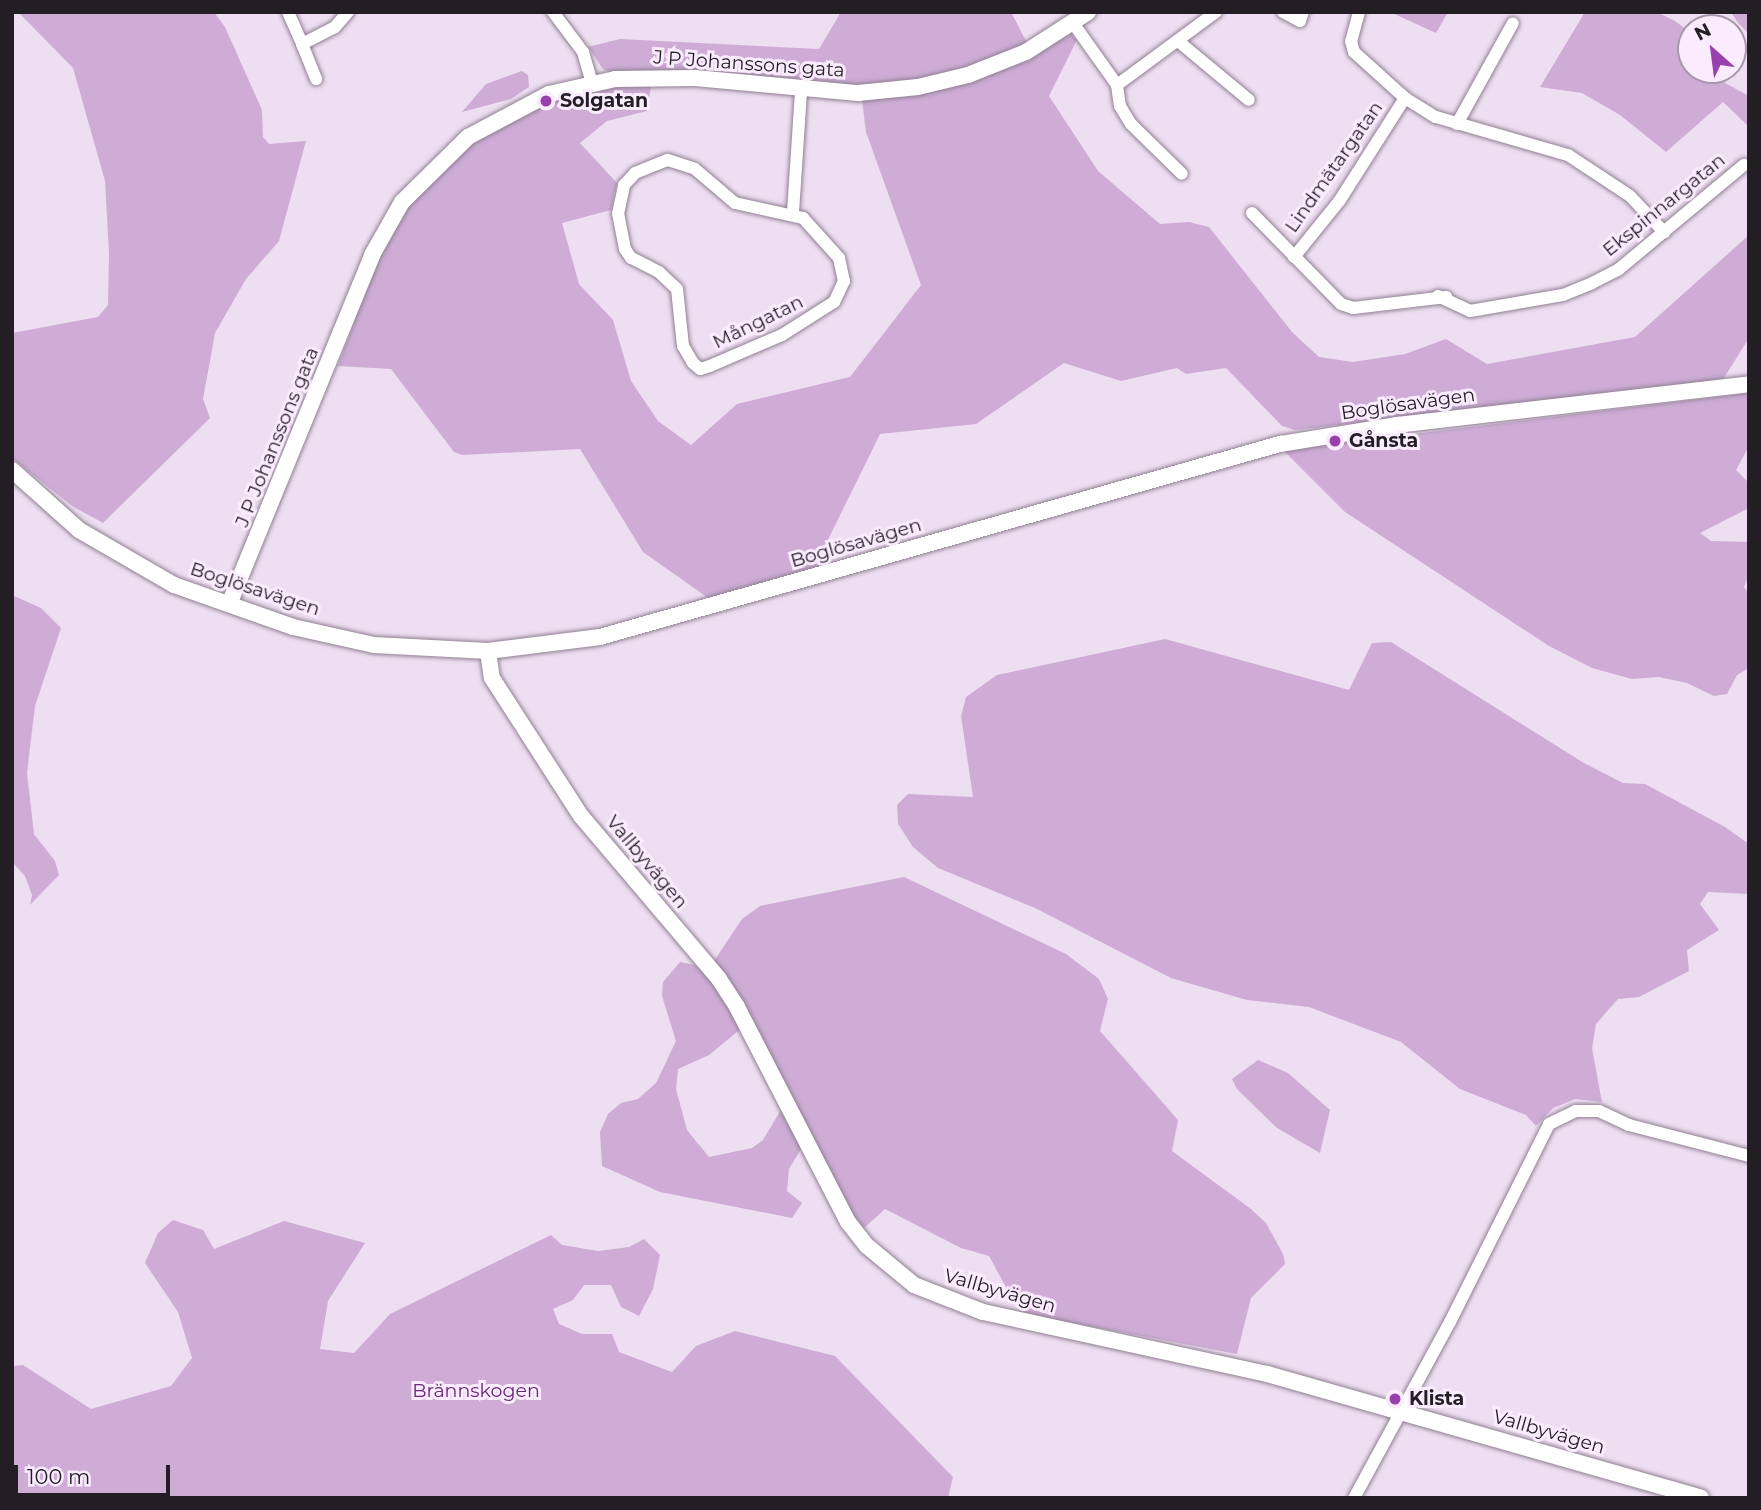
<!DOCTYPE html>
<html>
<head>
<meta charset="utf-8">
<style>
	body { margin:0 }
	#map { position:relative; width:1761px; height:1510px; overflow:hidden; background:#eedef1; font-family:Montserrat,sans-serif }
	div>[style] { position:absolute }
	.green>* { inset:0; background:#ceacd6 }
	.roads { filter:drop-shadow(0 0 2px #8f8092) drop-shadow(0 0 2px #8f8092) }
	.street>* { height:12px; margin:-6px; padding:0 6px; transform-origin:6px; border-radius:6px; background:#fff }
	.secondary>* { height:16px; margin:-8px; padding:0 8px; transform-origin:8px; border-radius:8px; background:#fff }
	.dots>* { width:19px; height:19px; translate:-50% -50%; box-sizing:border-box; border:4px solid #fbebff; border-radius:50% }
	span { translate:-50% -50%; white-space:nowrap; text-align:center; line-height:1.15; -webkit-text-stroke:6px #fbebff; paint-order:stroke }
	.street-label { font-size:19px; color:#231e24 }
	.poi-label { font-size:19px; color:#231e24; font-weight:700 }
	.left { translate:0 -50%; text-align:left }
	.park-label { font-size:19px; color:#672875 }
	.frame { position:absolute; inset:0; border:14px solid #231e24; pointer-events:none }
	.north { position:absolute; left:1677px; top:14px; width:70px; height:70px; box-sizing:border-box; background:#fbebff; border:2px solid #a599a7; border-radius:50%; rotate:332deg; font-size:19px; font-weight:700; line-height:28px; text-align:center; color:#231e24 }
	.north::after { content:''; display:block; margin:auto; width:24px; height:32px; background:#9840ac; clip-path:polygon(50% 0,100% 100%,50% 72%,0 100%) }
	.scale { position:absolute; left:14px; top:1465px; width:156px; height:32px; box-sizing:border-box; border:4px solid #231e24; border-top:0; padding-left:9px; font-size:21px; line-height:24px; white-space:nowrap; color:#231e24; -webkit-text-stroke:5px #fbebff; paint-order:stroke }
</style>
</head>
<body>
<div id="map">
	<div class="green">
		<div style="clip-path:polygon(18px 12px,214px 12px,225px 27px,262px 110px,263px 137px,269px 144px,306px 141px,279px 241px,246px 279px,215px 333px,203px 399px,210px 418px,103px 523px,72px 506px,12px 458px,12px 333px,98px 317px,108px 305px,109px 253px,105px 181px,73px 68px)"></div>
		<div style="clip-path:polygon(841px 12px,1011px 12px,1027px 43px,992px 59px,917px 82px,866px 86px,614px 74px,603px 69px,588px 47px,620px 39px,819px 49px)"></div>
		<div style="clip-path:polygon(1390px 12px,1448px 12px,1436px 33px)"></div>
		<div style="clip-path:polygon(1585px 12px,1657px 12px,1675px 21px,1691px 33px,1691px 70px,1730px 70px,1725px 83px,1749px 96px,1749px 127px,1723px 102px,1666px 152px,1620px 115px,1582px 93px,1540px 87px)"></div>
		<div style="clip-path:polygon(1731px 12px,1749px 12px,1749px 34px,1738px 23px)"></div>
		<div style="clip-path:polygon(1070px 33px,1077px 40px,1049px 96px,1098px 171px,1160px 224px,1189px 222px,1209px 227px,1292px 332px,1319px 357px,1353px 362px,1405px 354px,1446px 339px,1487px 364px,1635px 337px,1749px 235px,1749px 338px,1722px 381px,1295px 430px,1282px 426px,1226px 368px,1186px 374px,1177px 368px,1121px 381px,1064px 363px,976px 424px,880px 434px,822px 552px,821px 566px,711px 600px,643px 552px,580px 449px,462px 455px,454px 452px,391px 369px,338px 366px,378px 258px,407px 205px,459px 152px,492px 130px,551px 101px,622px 86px,651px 86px,647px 111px,607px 121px,580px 143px,617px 183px,611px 210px,562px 223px,579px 284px,613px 320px,631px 381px,658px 421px,691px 445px,737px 404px,850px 377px,921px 285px,866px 132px,862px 100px,918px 95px,970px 80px)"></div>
		<div style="clip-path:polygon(522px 71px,528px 75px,529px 87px,511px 99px,462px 112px,486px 84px)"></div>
		<div style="clip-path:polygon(1749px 393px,1749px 446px,1736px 470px,1749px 483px,1749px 508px,1700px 533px,1711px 541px,1749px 542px,1749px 574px,1744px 587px,1749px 594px,1749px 668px,1737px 675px,1727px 694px,1714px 696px,1687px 683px,1659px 677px,1632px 679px,1592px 668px,1549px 646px,1345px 512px,1283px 450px)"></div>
		<div style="clip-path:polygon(12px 595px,41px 608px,61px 628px,35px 706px,27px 773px,34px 834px,55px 861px,59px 875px,30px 905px,32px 895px,25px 876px,12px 862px)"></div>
		<div style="clip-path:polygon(1165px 639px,1349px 690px,1372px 643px,1391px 642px,1584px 763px,1623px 783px,1645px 784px,1725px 827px,1749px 844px,1749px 894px,1708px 892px,1700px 904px,1719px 930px,1687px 950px,1689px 971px,1639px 997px,1618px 999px,1596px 1024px,1592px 1048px,1602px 1102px,1575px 1099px,1553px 1108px,1536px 1126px,1526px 1115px,1460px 1089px,1401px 1042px,1309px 1007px,1247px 1000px,1171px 978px,1035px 908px,938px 868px,913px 847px,898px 824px,897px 805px,908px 794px,973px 797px,961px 716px,966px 697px,997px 675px)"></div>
		<div style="clip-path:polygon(904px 877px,1066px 954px,1099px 979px,1108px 999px,1100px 1031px,1178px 1120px,1172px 1151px,1251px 1209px,1266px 1223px,1283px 1254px,1285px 1264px,1251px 1298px,1237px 1354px,1020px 1313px,989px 1256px,961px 1248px,885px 1209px,863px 1229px,855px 1220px,768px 1049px,714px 961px,742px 919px,760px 906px)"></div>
		<div style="clip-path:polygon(680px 962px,695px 965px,711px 980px,743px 1027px,709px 1055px,678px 1069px,676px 1089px,687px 1130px,709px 1157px,752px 1148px,763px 1140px,782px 1108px,801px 1149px,789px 1169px,787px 1191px,802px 1203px,792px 1218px,660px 1192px,602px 1166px,600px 1132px,608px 1114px,621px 1103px,638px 1099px,656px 1083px,676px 1041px,662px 996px,663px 982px)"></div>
		<div style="clip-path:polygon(1258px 1060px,1288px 1073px,1330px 1110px,1320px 1153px,1277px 1128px,1237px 1089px,1232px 1079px)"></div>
		<div style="clip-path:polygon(173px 1220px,203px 1230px,214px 1249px,284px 1221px,365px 1243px,328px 1301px,320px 1349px,354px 1353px,390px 1314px,551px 1235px,562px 1245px,598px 1251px,629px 1247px,644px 1239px,660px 1255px,653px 1289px,639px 1316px,621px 1307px,611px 1285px,584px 1285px,573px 1300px,553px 1309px,559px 1324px,582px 1334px,612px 1334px,619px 1352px,672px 1372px,696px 1346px,735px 1331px,835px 1356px,953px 1477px,948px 1498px,12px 1498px,12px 1366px,23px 1365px,91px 1409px,171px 1386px,192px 1358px,178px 1312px,145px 1263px,158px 1233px)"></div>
	</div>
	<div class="roads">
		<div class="street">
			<div style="left:288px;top:12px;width:35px;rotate:66deg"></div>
			<div style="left:302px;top:44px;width:37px;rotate:-27deg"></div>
			<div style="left:335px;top:27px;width:20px;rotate:-49deg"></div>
			<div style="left:553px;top:12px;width:50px;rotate:53.1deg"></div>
			<div style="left:583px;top:52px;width:32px;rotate:74deg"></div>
			<div style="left:1283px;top:12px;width:19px;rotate:28deg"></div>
			<div style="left:1300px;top:21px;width:9px;rotate:-72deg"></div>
			<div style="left:1359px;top:12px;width:30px;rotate:105deg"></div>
			<div style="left:1351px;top:41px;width:11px;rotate:75deg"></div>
			<div style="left:1354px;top:52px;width:69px;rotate:42deg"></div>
			<div style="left:1405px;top:98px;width:36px;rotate:32deg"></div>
			<div style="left:1436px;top:117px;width:137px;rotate:16.1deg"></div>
			<div style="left:1568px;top:155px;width:74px;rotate:33.5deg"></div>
			<div style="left:1630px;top:196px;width:50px;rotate:46.6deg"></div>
			<div style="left:1073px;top:23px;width:76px;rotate:54.6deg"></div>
			<div style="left:1117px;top:85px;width:123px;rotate:-36.4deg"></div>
			<div style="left:1178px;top:41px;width:92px;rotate:39.7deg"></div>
			<div style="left:302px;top:44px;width:38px;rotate:68deg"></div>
			<div style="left:1117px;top:85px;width:21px;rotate:82deg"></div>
			<div style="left:1120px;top:106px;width:21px;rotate:59deg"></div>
			<div style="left:1131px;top:124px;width:71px;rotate:44.4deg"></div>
			<div style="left:1457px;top:124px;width:115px;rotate:-61deg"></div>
			<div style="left:668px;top:160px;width:28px;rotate:18deg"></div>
			<div style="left:695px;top:169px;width:52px;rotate:40.4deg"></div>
			<div style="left:735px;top:203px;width:70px;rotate:12.4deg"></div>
			<div style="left:803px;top:218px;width:54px;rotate:48deg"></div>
			<div style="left:839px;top:258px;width:24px;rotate:78deg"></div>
			<div style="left:844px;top:281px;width:23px;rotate:115deg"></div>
			<div style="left:834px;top:302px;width:62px;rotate:147.6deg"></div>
			<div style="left:782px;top:335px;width:78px;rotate:156.7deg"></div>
			<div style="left:710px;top:366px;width:10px;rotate:163deg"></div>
			<div style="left:700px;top:369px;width:9px;rotate:-139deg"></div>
			<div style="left:693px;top:363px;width:20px;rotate:-120deg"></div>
			<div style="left:683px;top:346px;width:57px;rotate:-96deg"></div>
			<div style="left:677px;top:289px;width:25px;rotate:-137deg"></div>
			<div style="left:659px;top:272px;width:31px;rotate:-153deg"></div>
			<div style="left:631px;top:258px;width:11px;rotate:-124deg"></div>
			<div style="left:625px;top:249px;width:36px;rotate:-101deg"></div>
			<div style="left:618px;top:214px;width:30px;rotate:-78deg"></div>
			<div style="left:624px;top:185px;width:16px;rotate:-47deg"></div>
			<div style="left:635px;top:173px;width:35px;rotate:-22deg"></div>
			<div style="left:793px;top:212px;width:122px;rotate:-86.2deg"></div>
			<div style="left:1252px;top:213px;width:127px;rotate:45.6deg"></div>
			<div style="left:1341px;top:304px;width:13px;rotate:18deg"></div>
			<div style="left:1353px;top:308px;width:94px;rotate:-6.7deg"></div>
			<div style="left:1294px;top:257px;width:73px;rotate:-51.1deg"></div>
			<div style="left:1340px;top:200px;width:121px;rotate:-57.5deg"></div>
			<div style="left:1438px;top:296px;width:35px;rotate:25deg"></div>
			<div style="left:1470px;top:311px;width:94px;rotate:-9.8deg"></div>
			<div style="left:1563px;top:295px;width:31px;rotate:-22deg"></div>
			<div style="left:1592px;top:283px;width:30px;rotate:-27deg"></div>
			<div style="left:1619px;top:269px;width:163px;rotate:-39.8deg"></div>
			<div style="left:1354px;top:1498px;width:200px;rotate:-61.4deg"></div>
			<div style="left:1450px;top:1322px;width:221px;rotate:-63.4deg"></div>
			<div style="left:1549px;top:1124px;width:30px;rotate:-26deg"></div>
			<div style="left:1576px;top:1111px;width:23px"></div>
			<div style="left:1599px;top:1111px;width:33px;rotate:25deg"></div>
			<div style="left:1629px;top:1125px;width:124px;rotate:14.5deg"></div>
		</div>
		<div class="secondary">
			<div style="left:12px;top:470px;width:90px;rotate:41.8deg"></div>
			<div style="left:79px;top:530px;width:110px;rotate:30.1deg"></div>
			<div style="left:174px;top:585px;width:126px;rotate:19.4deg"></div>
			<div style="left:293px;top:627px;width:83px;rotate:12.5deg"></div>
			<div style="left:374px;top:645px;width:114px;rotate:3deg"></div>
			<div style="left:488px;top:651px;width:113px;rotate:-7.1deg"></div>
			<div style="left:600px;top:637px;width:707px;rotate:-15.85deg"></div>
			<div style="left:1280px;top:444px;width:119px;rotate:-9.2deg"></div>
			<div style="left:1397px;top:425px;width:354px;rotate:-6.6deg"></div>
			<div style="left:230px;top:602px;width:375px;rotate:-67.7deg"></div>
			<div style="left:372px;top:255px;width:61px;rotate:-60.5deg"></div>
			<div style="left:402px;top:202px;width:93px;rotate:-44.6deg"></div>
			<div style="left:468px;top:137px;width:92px;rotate:-28deg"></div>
			<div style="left:549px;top:94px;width:68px;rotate:-12.8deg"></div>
			<div style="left:615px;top:79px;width:80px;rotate:-0.7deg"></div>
			<div style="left:695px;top:78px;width:164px;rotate:5.3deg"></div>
			<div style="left:858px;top:93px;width:60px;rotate:-5.7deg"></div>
			<div style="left:918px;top:87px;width:51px;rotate:-13.5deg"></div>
			<div style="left:968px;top:75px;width:62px;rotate:-21.6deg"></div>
			<div style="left:1026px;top:52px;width:74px;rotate:-32.8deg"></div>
			<div style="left:488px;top:651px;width:27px;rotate:82deg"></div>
			<div style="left:492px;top:678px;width:164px;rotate:57.2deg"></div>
			<div style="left:581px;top:816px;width:214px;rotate:49.7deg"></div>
			<div style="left:719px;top:979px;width:33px;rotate:57deg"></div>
			<div style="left:737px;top:1007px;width:242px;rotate:62.7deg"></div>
			<div style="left:848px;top:1222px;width:31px;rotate:52deg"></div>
			<div style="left:867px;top:1246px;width:61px;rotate:39.7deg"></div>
			<div style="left:914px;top:1285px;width:74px;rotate:21.4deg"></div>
			<div style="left:983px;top:1312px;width:291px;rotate:12.3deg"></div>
			<div style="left:1267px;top:1374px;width:451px;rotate:15.9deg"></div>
		</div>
	</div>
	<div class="dots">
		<div style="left:546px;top:101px;background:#9840ac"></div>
		<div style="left:1335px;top:441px;background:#9840ac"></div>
		<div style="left:1395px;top:1399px;background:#9840ac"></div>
	</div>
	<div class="street-label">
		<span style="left:749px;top:64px;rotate:4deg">J P Johanssons gata</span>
		<span style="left:1334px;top:167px;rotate:-55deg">Lindmätargatan</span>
		<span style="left:1664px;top:205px;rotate:-39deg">Ekspinnargatan</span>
		<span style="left:758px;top:322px;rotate:-26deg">Mångatan</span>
		<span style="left:1408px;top:404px;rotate:-8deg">Boglösavägen</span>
		<span style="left:277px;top:437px;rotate:-68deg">J P Johanssons gata</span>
		<span style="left:856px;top:543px;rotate:-16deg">Boglösavägen</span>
		<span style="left:255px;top:589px;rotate:18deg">Boglösavägen</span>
		<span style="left:647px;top:862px;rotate:50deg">Vallbyvägen</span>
		<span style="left:1000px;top:1291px;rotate:16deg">Vallbyvägen</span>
		<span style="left:1549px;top:1432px;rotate:16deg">Vallbyvägen</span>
	</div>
	<div class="poi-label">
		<span class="left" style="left:560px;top:101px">Solgatan</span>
		<span class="left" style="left:1349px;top:441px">Gånsta</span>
		<span class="left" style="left:1409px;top:1399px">Klista</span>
	</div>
	<div class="park-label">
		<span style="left:476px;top:1391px">Brännskogen</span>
	</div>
	<div class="frame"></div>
	<div class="north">N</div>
	<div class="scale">100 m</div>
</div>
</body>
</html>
